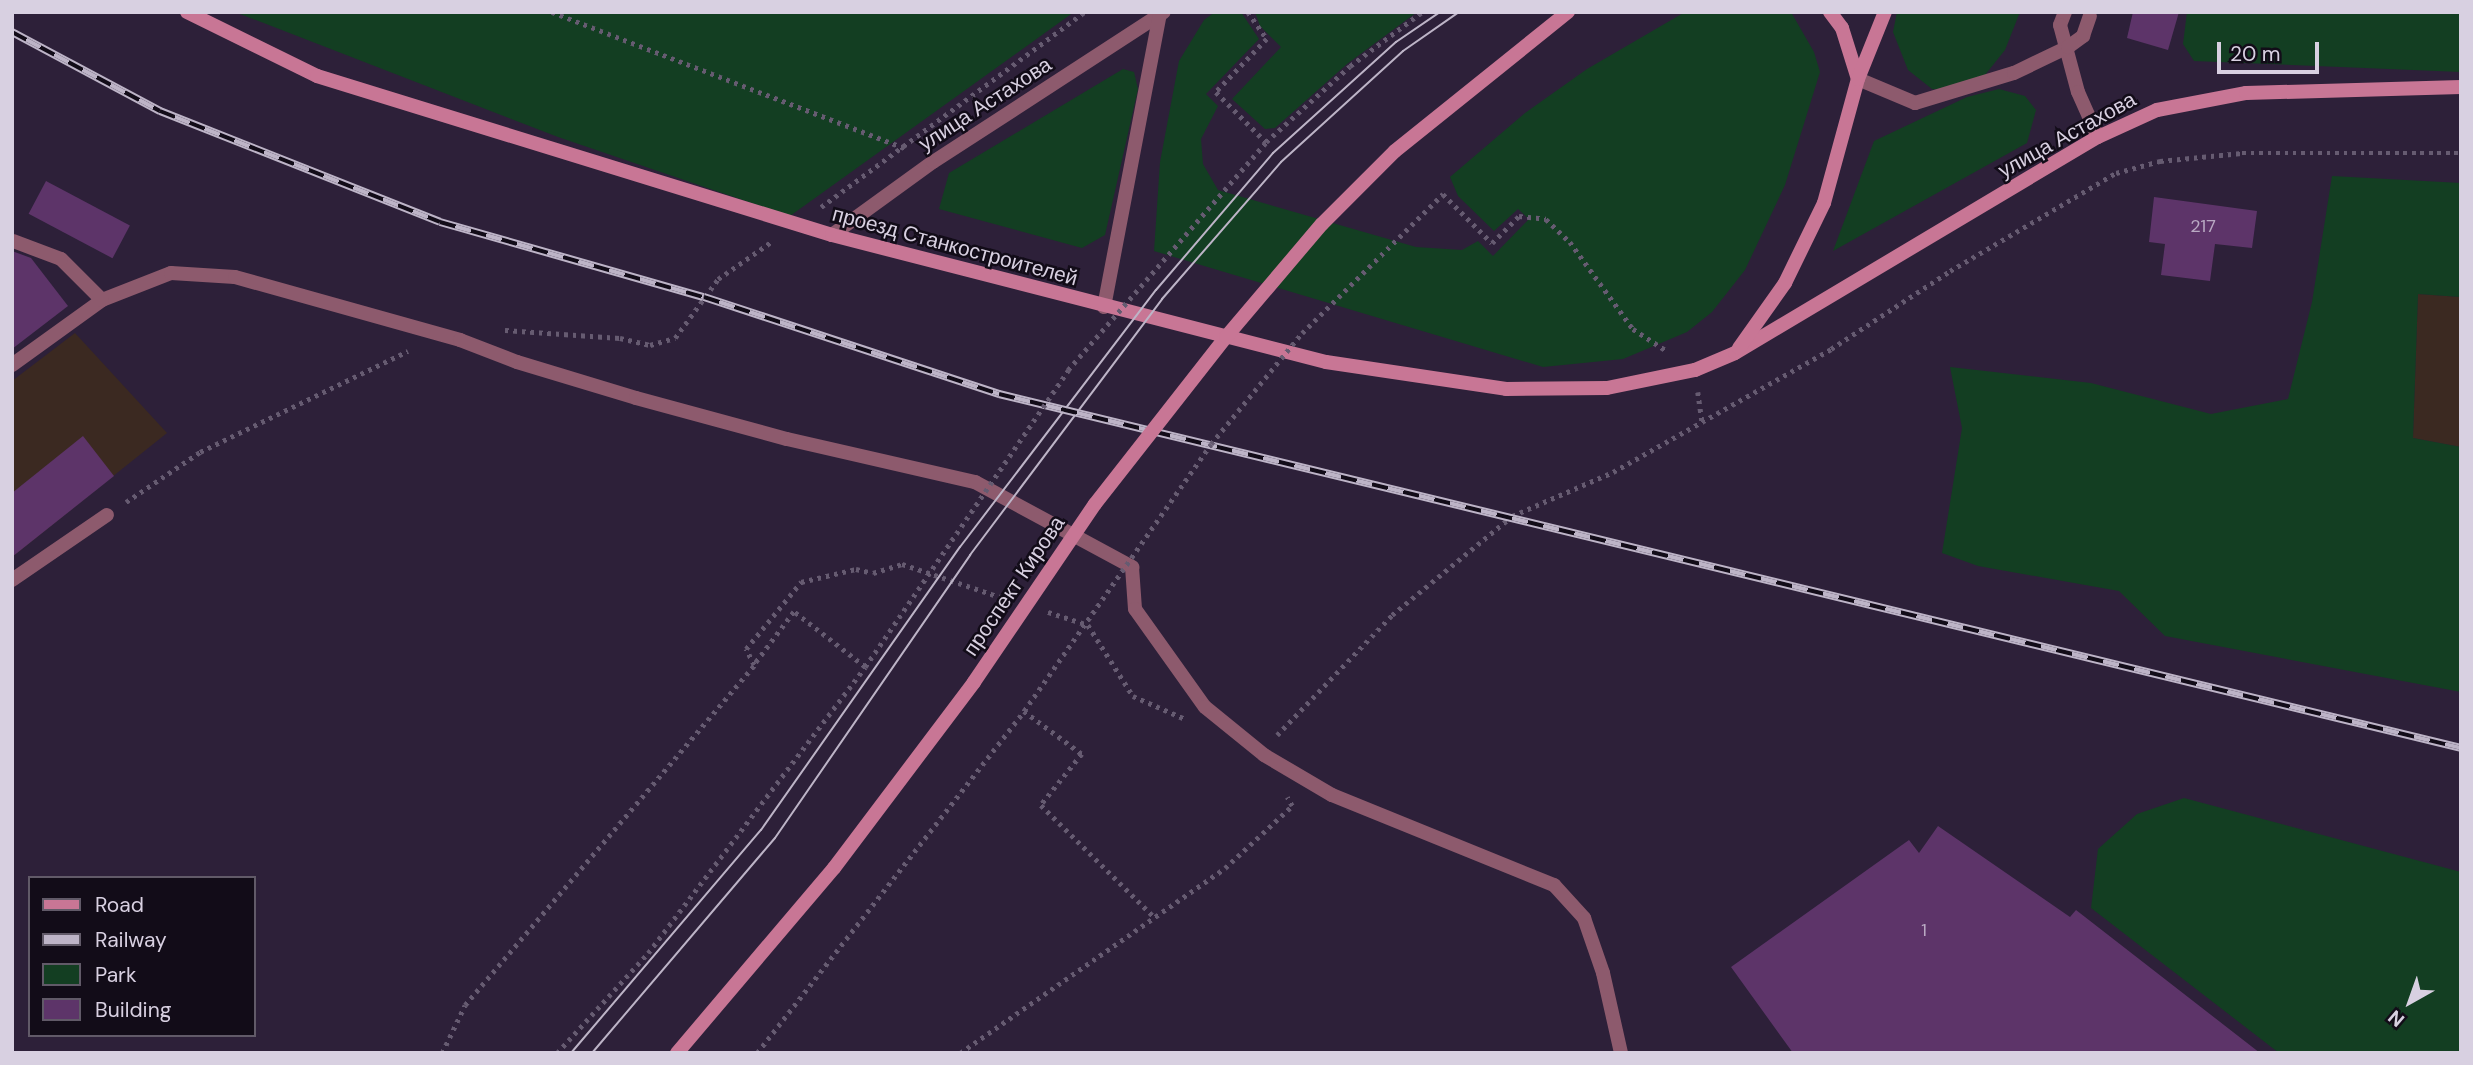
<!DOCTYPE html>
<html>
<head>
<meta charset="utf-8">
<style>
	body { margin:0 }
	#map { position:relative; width:2473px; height:1065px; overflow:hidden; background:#2d2039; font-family:"DM Sans",sans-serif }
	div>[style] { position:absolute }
	.industrial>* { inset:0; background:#3b2921 }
	.green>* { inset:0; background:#133e22 }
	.building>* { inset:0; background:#5d3469; transform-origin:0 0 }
	.path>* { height:4.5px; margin-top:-2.25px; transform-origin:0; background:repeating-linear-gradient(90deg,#665b71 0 3.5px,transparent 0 8.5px) }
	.service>* { height:14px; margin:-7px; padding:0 7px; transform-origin:7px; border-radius:7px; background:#8d5a6d }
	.tertiary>* { height:14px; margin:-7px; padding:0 7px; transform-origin:7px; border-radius:7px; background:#8d5a6d }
	.secondary>* { height:14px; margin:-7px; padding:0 7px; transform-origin:7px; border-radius:7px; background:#c87695 }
	.tram>* { height:2px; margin:-1px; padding:0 1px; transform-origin:1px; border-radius:1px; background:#bdb4c7 }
	.rail>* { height:8px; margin-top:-4px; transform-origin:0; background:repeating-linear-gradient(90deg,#120c18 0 16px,#bdb4c7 0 32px); box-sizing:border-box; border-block:2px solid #bdb4c7 }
	.path-bridge>* { height:4.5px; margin-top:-2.25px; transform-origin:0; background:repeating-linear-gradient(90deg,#665b71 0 3.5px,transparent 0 8.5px) }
	.secondary-bridge>* { height:14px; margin:-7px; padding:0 7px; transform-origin:7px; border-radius:7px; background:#c87695 }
	span { translate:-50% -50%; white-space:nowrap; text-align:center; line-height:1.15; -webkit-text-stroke:5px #120c18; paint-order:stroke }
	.number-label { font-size:18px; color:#b9a9c3 }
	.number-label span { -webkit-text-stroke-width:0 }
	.street-label { font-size:21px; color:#d8d0e1 }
	.frame { position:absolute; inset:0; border:14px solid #d8d0e1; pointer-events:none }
	.legend { position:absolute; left:28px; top:876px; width:228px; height:161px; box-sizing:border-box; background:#120c18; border:2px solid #615a68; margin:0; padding:9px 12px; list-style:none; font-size:21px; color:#d8d0e1 }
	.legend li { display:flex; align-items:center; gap:14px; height:35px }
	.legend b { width:35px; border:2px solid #615a68 }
	.north { position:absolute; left:2375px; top:967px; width:70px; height:70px; -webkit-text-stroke:5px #120c18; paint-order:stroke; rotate:220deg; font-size:19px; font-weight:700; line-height:28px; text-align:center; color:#d8d0e1 }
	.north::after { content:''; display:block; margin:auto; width:24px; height:32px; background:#d8d0e1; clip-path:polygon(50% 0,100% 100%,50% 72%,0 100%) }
	.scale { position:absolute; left:2217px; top:42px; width:102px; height:32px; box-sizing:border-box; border:4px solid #d8d0e1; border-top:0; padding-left:9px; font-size:21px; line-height:24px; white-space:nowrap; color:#d8d0e1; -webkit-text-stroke:5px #120c18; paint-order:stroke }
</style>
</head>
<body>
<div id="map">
	<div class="industrial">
		<div style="clip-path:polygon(2418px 294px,2461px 297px,2461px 447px,2413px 438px)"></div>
		<div style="clip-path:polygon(75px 333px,167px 433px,12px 557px,12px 381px)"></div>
	</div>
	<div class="green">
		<div style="clip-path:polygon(235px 12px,1074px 12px,790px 216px,558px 137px)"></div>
		<div style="clip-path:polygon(1215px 12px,1241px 12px,1259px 39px,1206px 94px,1218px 106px,1201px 139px,1203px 164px,1218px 190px,1416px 247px,1462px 250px,1478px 241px,1493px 256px,1529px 219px,1518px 209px,1494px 231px,1458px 196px,1450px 177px,1525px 113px,1587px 69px,1685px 12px,1791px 12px,1814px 52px,1820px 72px,1785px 185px,1745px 270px,1712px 312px,1687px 332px,1623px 359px,1543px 367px,1154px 251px,1160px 162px,1179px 61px,1204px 20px)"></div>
		<div style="clip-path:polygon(1255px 12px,1417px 12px,1347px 64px,1275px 128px,1265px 129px,1232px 99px,1281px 47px,1260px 26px)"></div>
		<div style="clip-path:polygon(1897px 12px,2020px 12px,2005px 50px,1981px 80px,1958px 91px,1932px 89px,1908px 70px,1893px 32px)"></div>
		<div style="clip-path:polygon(2187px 12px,2461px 12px,2461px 72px,2194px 61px,2183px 44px)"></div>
		<div style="clip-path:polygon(1123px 69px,1134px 72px,1138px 89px,1105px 235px,1082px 248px,939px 209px,949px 173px)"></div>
		<div style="clip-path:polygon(1999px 89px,2025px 96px,2036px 110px,2027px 143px,1833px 251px,1874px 141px,1967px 97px)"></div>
		<div style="clip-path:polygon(2332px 176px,2461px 183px,2461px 297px,2418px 294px,2413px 438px,2461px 447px,2461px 692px,2165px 636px,2119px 591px,1978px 566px,1942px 553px,1962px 428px,1950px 367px,2091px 383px,2211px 414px,2288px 399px,2312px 302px)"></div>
		<div style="clip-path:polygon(2184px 798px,2461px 872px,2461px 1053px,2279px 1053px,2091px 908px,2098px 849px,2137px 814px)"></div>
	</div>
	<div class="building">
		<div style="clip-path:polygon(2133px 12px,2179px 12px,2168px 50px,2127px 38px)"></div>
		<div style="left:46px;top:181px;width:95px;height:37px;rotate:28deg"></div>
		<div style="clip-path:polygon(2154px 197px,2257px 211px,2252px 248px,2215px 244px,2210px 281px,2161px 275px,2165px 244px,2149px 242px)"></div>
		<div style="clip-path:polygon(12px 251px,31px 258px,68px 306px,12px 349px)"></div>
		<div style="clip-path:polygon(83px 436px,114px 476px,12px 557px,12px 493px)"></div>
		<div style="clip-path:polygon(1938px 826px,2070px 917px,2076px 910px,2260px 1053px,1793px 1053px,1731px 967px,1909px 840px,1919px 853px)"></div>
	</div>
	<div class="path">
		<div style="left:552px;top:12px;width:381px;rotate:21.1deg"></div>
		<div style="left:1248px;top:12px;width:33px;rotate:55deg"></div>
		<div style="left:1267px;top:39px;width:74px;rotate:133.9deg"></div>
		<div style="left:1216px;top:92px;width:71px;rotate:45deg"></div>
		<div style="left:1266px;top:142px;width:113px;rotate:-42.1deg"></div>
		<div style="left:1350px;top:66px;width:90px;rotate:-36.9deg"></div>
		<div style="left:1443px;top:194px;width:69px;rotate:45deg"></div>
		<div style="left:1492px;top:243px;width:38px;rotate:-45deg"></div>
		<div style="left:1519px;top:216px;width:27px;rotate:6deg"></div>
		<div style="left:1546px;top:219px;width:33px;rotate:44deg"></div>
		<div style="left:1570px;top:242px;width:107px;rotate:54.1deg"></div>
		<div style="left:1633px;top:329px;width:38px;rotate:33deg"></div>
		<div style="left:821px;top:207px;width:328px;rotate:-36.5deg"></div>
		<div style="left:505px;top:330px;width:115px;rotate:4deg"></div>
		<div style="left:620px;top:338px;width:31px;rotate:13deg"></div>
		<div style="left:650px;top:345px;width:26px;rotate:-16deg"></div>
		<div style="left:675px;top:338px;width:73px;rotate:-53.9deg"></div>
		<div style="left:718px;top:279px;width:65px;rotate:-34.9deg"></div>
		<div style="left:1698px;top:392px;width:30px;rotate:82deg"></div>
		<div style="left:126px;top:502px;width:89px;rotate:-34deg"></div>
		<div style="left:200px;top:452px;width:231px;rotate:-25.9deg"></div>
		<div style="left:1048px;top:612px;width:42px;rotate:18deg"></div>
		<div style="left:1088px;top:625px;width:84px;rotate:57.6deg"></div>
		<div style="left:1133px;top:696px;width:55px;rotate:23.7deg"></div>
		<div style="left:1277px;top:735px;width:166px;rotate:-46.2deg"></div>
		<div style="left:1392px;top:615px;width:156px;rotate:-39.5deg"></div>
		<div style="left:1512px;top:516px;width:110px;rotate:-23.5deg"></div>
		<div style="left:1613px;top:472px;width:250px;rotate:-29.4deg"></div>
		<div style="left:1831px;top:349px;width:142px;rotate:-33.2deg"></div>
		<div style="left:1950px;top:271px;width:193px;rotate:-30.6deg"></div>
		<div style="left:2116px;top:173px;width:46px;rotate:-15.3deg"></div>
		<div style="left:2160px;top:161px;width:82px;rotate:-5.6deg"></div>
		<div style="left:2242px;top:153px;width:219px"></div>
		<div style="left:442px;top:1053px;width:53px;rotate:-64.4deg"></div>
		<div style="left:465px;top:1005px;width:446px;rotate:-49.6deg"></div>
		<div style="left:754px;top:665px;width:18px;rotate:-117deg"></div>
		<div style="left:746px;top:649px;width:87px;rotate:-50.6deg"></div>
		<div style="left:801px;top:582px;width:57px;rotate:-13.3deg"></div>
		<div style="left:856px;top:569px;width:17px;rotate:13deg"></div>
		<div style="left:873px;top:573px;width:30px;rotate:-17deg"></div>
		<div style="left:902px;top:564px;width:107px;rotate:18.6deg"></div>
		<div style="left:557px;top:1053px;width:135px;rotate:-47.7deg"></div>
		<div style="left:648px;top:953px;width:359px;rotate:-52.8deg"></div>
		<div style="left:865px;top:667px;width:90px;rotate:-142.2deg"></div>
		<div style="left:794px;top:612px;width:66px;rotate:127deg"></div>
		<div style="left:757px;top:1053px;width:434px;rotate:-52deg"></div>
		<div style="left:1024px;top:711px;width:72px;rotate:36.6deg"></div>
		<div style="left:1082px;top:754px;width:65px;rotate:128.8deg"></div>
		<div style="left:1041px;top:805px;width:159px;rotate:44.7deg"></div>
		<div style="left:960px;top:1053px;width:323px;rotate:-34.9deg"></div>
		<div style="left:1225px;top:868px;width:91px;rotate:-42.8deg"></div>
		<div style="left:1292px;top:806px;width:10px;rotate:-119deg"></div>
	</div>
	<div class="service">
		<div style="left:2065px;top:12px;width:14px;rotate:111deg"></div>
		<div style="left:2060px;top:25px;width:69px;rotate:75deg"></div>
		<div style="left:2078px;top:92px;width:49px;rotate:66deg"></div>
		<div style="left:1858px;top:79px;width:62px;rotate:22.8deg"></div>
		<div style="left:1915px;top:103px;width:103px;rotate:-16.9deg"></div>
		<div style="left:2014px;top:73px;width:60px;rotate:-25.7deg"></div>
		<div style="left:2068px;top:47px;width:19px;rotate:-36deg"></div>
		<div style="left:2083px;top:36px;width:21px;rotate:-71deg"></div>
		<div style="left:102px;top:300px;width:74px;rotate:-21.4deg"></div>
		<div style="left:171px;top:273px;width:64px;rotate:3.6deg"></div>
		<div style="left:235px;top:277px;width:234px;rotate:15.6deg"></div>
		<div style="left:460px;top:340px;width:61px;rotate:21.1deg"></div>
		<div style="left:517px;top:362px;width:124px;rotate:16.8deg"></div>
		<div style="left:636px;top:398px;width:156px;rotate:15.2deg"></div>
		<div style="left:787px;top:439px;width:193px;rotate:12.9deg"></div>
		<div style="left:975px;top:482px;width:179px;rotate:28.4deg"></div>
		<div style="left:1132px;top:567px;width:42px;rotate:85.9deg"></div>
		<div style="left:1135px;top:609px;width:120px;rotate:54.5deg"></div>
		<div style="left:1205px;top:707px;width:76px;rotate:39.1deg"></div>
		<div style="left:1264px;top:755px;width:79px;rotate:30.5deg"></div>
		<div style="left:1332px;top:795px;width:240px;rotate:22.1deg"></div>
		<div style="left:1554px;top:885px;width:45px;rotate:47.7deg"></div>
		<div style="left:1584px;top:918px;width:58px;rotate:70.9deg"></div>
		<div style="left:1603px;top:973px;width:82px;rotate:77.3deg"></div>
		<div style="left:12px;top:365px;width:111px;rotate:-35.8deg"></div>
		<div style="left:102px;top:300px;width:58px;rotate:-135deg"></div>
		<div style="left:61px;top:259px;width:51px;rotate:-159.4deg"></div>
		<div style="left:12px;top:580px;width:115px;rotate:-34.4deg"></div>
	</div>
	<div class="tertiary">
		<div style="left:832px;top:235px;width:125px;rotate:-35.9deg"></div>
		<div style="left:933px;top:162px;width:275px;rotate:-33deg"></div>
		<div style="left:1104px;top:307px;width:298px;rotate:-79.2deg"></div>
	</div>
	<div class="secondary">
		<div style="left:187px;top:12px;width:145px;rotate:26.2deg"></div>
		<div style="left:317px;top:76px;width:539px;rotate:17.16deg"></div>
		<div style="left:832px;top:235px;width:510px;rotate:14.42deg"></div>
		<div style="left:1326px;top:362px;width:182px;rotate:8.5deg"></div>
		<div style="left:1506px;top:389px;width:101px;rotate:-0.6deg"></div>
		<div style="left:1607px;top:388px;width:90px;rotate:-11.6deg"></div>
		<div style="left:1695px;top:370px;width:43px;rotate:-23deg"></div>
		<div style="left:1735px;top:353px;width:422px;rotate:-30.8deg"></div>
		<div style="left:2098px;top:137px;width:65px;rotate:-24.6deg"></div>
		<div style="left:2157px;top:110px;width:91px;rotate:-10.8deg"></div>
		<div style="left:2246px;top:93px;width:215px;rotate:-1.6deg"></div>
		<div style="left:1830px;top:12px;width:20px;rotate:53deg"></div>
		<div style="left:1842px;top:28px;width:53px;rotate:72.6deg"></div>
		<div style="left:1395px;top:151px;width:222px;rotate:-38.8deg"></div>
		<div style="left:1739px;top:348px;width:80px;rotate:-54.7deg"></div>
		<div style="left:1785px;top:283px;width:89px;rotate:-64deg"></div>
		<div style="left:1824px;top:203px;width:129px;rotate:-74.7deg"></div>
		<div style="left:1858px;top:79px;width:72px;rotate:-68.1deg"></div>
		<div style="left:677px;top:1053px;width:243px;rotate:-49.7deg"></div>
		<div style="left:834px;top:868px;width:233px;rotate:-53deg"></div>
	</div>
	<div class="tram">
		<div style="left:571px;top:1053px;width:293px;rotate:-49.6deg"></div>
		<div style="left:761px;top:830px;width:346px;rotate:-54.9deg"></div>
		<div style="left:960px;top:547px;width:323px;rotate:-52.7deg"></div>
		<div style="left:1156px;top:290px;width:180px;rotate:-49.5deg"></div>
		<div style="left:1273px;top:153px;width:166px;rotate:-42.1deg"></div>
		<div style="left:1396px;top:42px;width:53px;rotate:-34.3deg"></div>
		<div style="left:592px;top:1053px;width:282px;rotate:-49.6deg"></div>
		<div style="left:775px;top:838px;width:344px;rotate:-55.4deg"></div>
		<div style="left:970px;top:555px;width:320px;rotate:-53.1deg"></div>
		<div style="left:1162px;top:299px;width:181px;rotate:-49deg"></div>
		<div style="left:1281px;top:162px;width:165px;rotate:-42.3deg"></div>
		<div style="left:1403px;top:51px;width:68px;rotate:-34.9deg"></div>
	</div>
	<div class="rail">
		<div style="left:12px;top:32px;width:168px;rotate:28.1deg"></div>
		<div style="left:160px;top:111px;width:301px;rotate:21.6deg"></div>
		<div style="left:440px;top:222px;width:274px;rotate:15.9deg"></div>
		<div style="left:704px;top:297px;width:311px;rotate:18.2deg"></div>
		<div style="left:999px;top:394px;width:1504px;rotate:13.61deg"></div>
	</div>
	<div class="path-bridge">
		<div style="left:865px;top:667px;width:360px;rotate:-55.6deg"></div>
		<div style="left:1068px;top:370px;width:302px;rotate:-49deg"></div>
		<div style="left:1024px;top:711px;width:326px;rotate:-55deg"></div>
		<div style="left:1211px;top:444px;width:144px;rotate:-50.7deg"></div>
		<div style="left:1302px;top:333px;width:198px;rotate:-44.6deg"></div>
	</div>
	<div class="secondary-bridge">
		<div style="left:974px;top:682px;width:215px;rotate:-55.8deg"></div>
		<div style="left:1095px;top:504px;width:212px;rotate:-51.9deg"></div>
		<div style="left:1226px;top:337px;width:148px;rotate:-49.7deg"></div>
		<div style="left:1322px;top:224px;width:103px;rotate:-45deg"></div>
	</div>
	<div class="number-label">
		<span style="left:2203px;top:226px">217</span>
		<span style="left:1924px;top:930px">1</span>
	</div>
	<div class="street-label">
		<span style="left:985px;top:104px;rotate:-33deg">улица Астахова</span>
		<span style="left:2067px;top:135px;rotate:-29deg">улица Астахова</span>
		<span style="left:955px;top:246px;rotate:15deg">проезд Станкостроителей</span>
		<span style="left:1014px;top:586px;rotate:-56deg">проспект Кирова</span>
	</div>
	<div class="frame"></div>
	<ul class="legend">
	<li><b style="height:9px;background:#c87695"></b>Road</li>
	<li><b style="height:9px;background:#bdb4c7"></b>Railway</li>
	<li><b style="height:19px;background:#133e22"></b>Park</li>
	<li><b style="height:19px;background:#5d3469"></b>Building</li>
	</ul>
	<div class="north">N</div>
	<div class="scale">20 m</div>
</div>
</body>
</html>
